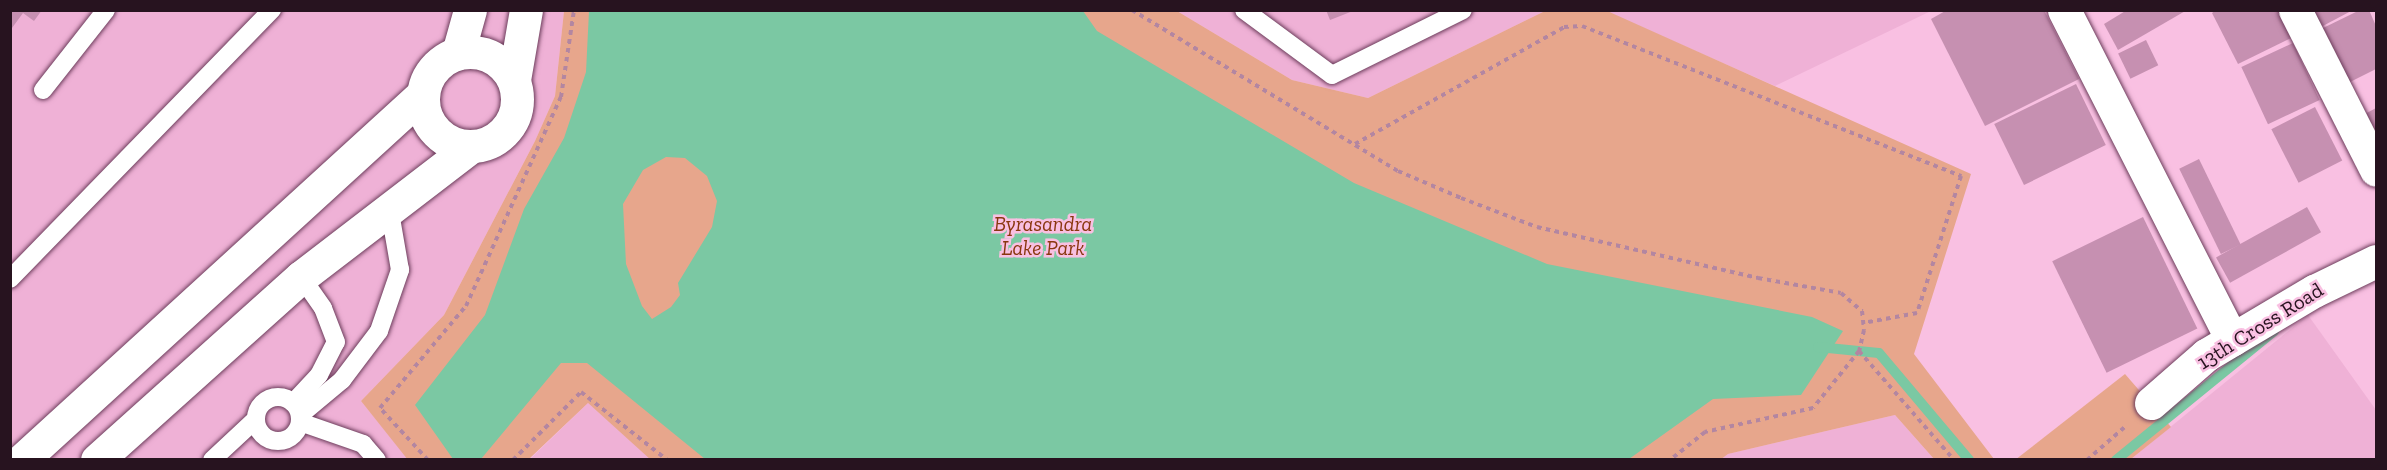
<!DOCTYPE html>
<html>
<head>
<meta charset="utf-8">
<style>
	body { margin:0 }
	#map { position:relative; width:2387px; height:470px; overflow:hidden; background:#f9c0e2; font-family:"Zilla Slab",serif }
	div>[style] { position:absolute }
	.built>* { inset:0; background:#efb1d6 }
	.green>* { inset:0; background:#e7a68c }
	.water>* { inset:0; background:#7bc8a3 }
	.stream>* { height:10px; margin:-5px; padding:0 5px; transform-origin:5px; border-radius:5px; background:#7bc8a3 }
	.building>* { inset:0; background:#c690b1; transform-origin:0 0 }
	.path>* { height:4px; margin-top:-2px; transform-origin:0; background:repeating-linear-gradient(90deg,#b386a1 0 4.5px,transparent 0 9px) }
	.roads { filter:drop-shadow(0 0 2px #6d3d5c) drop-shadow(0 0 2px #6d3d5c) }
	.lane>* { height:18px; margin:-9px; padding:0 9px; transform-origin:9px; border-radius:9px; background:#fff }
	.lane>.ring { margin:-9px; padding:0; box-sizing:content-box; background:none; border:18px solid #fff; border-radius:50% }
	.street>* { height:33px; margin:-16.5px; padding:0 16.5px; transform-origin:16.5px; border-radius:16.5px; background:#fff }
	.street>.ring { margin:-16.5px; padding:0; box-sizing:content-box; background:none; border:33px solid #fff; border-radius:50% }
	span { translate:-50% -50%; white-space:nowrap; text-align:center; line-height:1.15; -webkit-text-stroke:5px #f9c0e2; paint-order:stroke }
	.park-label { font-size:21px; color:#8a370f; font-style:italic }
	.street-label { font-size:21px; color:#27131f }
	.frame { position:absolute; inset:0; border:12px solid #27131f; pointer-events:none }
</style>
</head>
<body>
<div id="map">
	<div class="built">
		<div style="clip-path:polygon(10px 11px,564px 11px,555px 96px,535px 141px,444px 315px,361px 401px,408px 459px,11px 459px)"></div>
		<div style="clip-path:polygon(1177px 11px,1545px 11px,1368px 98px,1292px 80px)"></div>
		<div style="clip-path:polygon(1605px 11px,1931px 11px,1775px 86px)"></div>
		<div style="clip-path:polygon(2308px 315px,2376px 410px,2376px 459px,2131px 459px)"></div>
		<div style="clip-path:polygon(588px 403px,651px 459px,529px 460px)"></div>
		<div style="clip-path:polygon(1895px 415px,1934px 459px,1720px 460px,1728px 454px)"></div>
	</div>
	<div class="green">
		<div style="clip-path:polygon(1605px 10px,1971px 174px,1914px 354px,1994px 459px,1934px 459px,1895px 415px,1728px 454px,1720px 460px,651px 460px,588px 403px,529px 459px,408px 460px,361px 401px,444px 315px,535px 141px,555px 96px,564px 11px,1177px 11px,1292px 80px,1368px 98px,1545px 11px)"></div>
		<div style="clip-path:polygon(2125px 374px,2171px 427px,2131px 459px,2015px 460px)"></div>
	</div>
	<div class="water">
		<div style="clip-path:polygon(evenodd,589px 11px,1083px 11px,1097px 31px,1354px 183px,1547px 264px,1812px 317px,1843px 331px,1801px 395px,1713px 399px,1629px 459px,705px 459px,587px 363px,561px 363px,481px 459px,453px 459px,415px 405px,485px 315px,524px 209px,564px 138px,586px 72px,589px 11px,666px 157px,685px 158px,707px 176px,717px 201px,712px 227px,678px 283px,680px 295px,671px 307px,652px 319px,642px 306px,626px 264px,623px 204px,643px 170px,666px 157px)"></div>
	</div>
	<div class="stream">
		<div style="left:1818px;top:347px;width:61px;rotate:5.6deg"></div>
		<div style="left:1879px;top:353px;width:140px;rotate:49.9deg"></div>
		<div style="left:2116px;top:460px;width:204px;rotate:-39.2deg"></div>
	</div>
	<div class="building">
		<div style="clip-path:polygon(10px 10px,42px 10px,34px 21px,23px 13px,12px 28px)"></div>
		<div style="clip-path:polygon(1326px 10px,1353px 10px,1353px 11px,1330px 20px)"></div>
		<div style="clip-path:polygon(1947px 10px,2044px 10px,2079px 79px,1985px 126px,1931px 19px)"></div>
		<div style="clip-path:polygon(2127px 10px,2187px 10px,2118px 50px,2104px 24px)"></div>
		<div style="clip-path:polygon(2216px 10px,2280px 10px,2293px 37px,2238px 64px,2212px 13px)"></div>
		<div style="clip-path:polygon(2310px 10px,2353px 10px,2319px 28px)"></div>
		<div style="clip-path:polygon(2360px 10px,2369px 10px,2376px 26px,2376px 69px,2346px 84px,2319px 30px)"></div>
		<div style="left:2146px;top:40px;width:28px;height:31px;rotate:64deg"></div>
		<div style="left:2293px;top:43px;width:63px;height:57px;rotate:65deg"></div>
		<div style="left:2076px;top:84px;width:68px;height:91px;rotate:64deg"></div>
		<div style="left:2315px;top:107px;width:60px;height:49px;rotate:63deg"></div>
		<div style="clip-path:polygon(2376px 108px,2376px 141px,2363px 115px)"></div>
		<div style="left:2199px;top:159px;width:95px;height:22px;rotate:64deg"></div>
		<div style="left:2307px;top:207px;width:29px;height:104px;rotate:61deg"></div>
		<div style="left:2143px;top:217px;width:124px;height:101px;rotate:64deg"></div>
	</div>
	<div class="path">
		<div style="left:1132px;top:10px;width:311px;rotate:31.2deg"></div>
		<div style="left:1398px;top:171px;width:69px;rotate:23.2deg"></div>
		<div style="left:1461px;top:198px;width:81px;rotate:20.9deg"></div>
		<div style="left:1537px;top:227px;width:227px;rotate:13deg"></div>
		<div style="left:1758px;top:278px;width:84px;rotate:10.2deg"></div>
		<div style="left:1841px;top:293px;width:28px;rotate:41deg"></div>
		<div style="left:1862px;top:311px;width:19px;rotate:84deg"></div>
		<div style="left:1864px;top:330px;width:22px;rotate:103deg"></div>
		<div style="left:1859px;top:351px;width:73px;rotate:128.9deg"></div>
		<div style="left:1813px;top:408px;width:111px;rotate:167.5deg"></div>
		<div style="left:1705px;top:432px;width:45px;rotate:141.3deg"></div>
		<div style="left:1355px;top:144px;width:240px;rotate:-29.2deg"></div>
		<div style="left:1564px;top:27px;width:18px;rotate:-3deg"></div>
		<div style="left:1582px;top:26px;width:408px;rotate:21.6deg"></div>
		<div style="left:1961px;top:176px;width:144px;rotate:107.8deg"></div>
		<div style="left:1917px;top:313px;width:55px;rotate:169.5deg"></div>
		<div style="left:1859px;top:351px;width:145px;rotate:48.9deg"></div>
		<div style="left:428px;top:460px;width:71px;rotate:-132.7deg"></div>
		<div style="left:380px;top:408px;width:133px;rotate:-49.9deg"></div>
		<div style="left:466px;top:306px;width:230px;rotate:-65.6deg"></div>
		<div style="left:561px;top:97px;width:88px;rotate:-81.5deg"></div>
		<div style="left:513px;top:460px;width:96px;rotate:-45deg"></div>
		<div style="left:581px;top:392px;width:110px;rotate:38.3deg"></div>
		<div style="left:2087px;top:460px;width:52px;rotate:-41.1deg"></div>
	</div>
	<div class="roads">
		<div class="lane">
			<div style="left:1244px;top:10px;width:109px;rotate:36.5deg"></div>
			<div style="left:1332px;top:75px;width:146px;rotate:-26.4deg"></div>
			<div style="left:43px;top:90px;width:102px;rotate:-51.8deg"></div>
			<div style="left:10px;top:279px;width:376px;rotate:-45.8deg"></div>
			<div class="ring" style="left:256px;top:397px;width:26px;height:26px"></div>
			<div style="left:293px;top:403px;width:38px;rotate:-47deg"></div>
			<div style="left:319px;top:375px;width:37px;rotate:-63deg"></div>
			<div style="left:336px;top:342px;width:36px;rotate:-111deg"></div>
			<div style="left:323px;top:308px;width:38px;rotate:-125deg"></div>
			<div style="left:300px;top:415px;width:55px;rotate:-39.8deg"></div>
			<div style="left:342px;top:380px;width:61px;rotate:-52.9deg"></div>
			<div style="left:379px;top:331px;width:65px;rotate:-71deg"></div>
			<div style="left:400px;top:270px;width:65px;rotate:-99.8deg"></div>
			<div style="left:300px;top:422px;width:67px;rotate:19.2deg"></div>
			<div style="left:363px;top:444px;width:21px;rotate:49deg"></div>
			<div style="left:212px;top:460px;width:60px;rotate:-43deg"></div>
		</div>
		<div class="street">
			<div style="left:2064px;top:10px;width:370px;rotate:63deg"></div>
			<div style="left:2295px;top:10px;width:179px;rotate:63.1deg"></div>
			<div class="ring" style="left:423px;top:52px;width:61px;height:61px"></div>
			<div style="left:458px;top:53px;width:45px;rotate:-74.4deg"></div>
			<div style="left:514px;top:80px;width:71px;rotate:-80.3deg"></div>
			<div style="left:2151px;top:403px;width:73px;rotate:-41.1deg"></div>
			<div style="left:2206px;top:355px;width:126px;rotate:-30.7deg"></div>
			<div style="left:2314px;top:291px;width:69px;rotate:-25.8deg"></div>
			<div style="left:22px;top:460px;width:543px;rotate:-42.39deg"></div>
			<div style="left:97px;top:460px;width:274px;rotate:-41.9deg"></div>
			<div style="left:301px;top:277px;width:215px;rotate:-37.5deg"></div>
		</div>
	</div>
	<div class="park-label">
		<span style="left:1043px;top:236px">Byrasandra<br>Lake Park</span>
	</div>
	<div class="street-label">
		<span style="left:2260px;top:326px;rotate:-32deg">13th Cross Road</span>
	</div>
	<div class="frame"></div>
</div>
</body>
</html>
